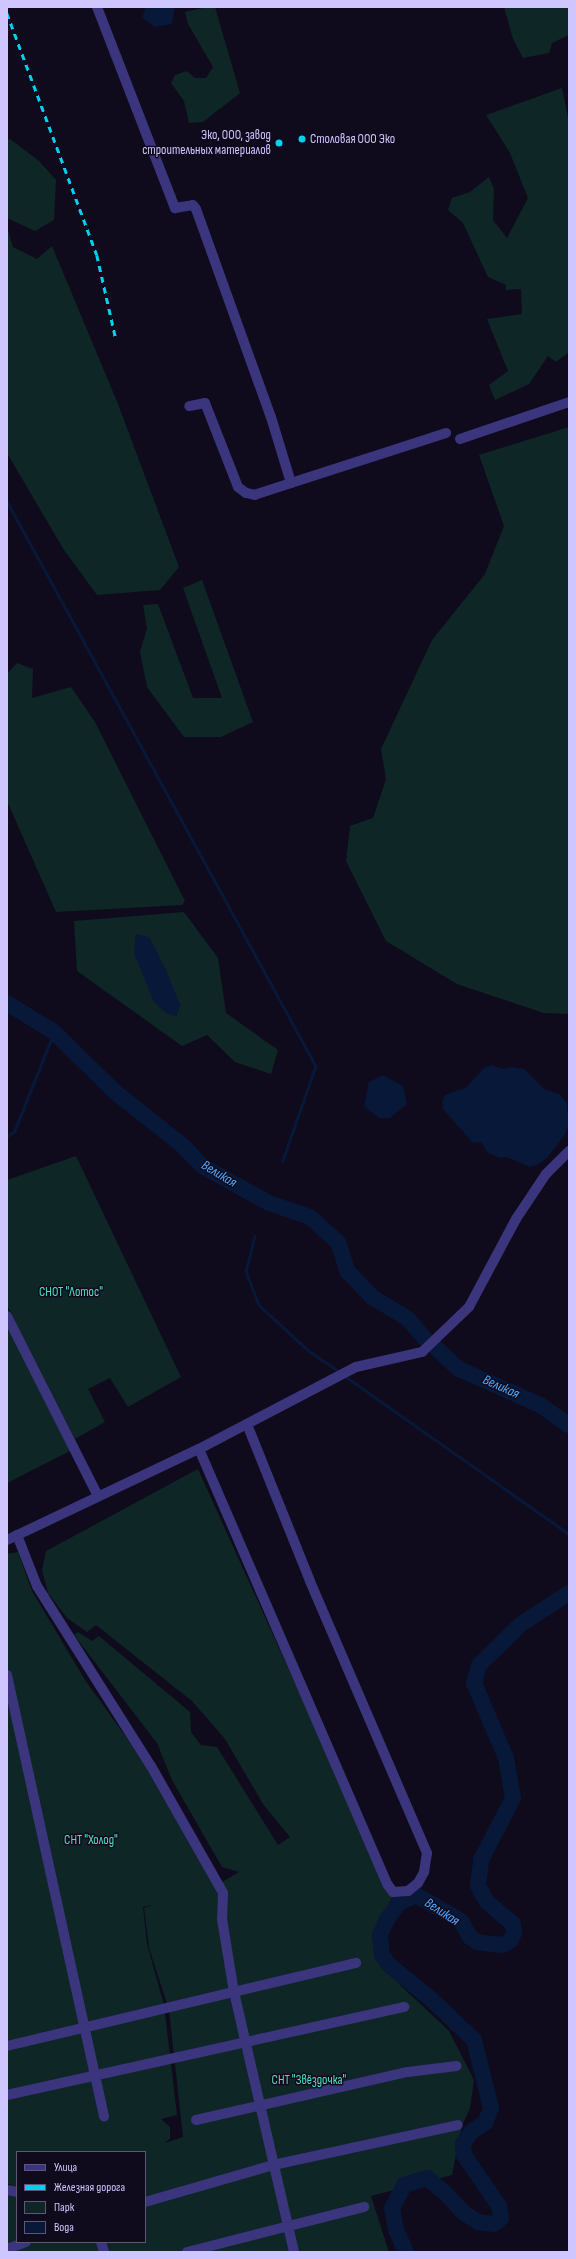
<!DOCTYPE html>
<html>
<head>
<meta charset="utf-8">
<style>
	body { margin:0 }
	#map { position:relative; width:576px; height:2259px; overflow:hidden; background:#0f0b1c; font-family:"Sofia Sans Condensed",sans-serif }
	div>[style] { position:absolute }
	.green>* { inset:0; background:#0e2626 }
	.water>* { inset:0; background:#071839 }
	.stream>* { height:2.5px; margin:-1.25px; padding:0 1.25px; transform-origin:1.25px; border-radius:1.25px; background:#071839 }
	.river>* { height:16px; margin:-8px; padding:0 8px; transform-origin:8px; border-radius:8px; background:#071839 }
	.minor>* { height:10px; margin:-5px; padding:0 5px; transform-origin:5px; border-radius:5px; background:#3a357d }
	.rail>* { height:2.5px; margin-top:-1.25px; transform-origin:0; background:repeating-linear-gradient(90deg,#00d1f1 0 6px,transparent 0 11px) }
	.dots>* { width:11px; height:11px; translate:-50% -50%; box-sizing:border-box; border:2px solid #0f0b1c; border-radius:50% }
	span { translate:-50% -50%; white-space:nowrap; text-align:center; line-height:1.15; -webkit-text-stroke:3px #0f0b1c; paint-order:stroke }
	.poi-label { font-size:13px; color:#cfc6ff }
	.right { translate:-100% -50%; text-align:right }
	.left { translate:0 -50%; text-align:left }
	.park-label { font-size:13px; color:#51e0c1 }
	.water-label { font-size:14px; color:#54aaff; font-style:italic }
	.frame { position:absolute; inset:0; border:8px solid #cfc6ff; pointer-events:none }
	.legend { position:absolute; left:16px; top:2151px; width:130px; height:92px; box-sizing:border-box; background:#0f0b1c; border:1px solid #5c5677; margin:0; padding:5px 7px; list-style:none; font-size:12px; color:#cfc6ff }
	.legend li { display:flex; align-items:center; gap:8px; height:20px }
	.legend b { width:20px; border:1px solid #5c5677 }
</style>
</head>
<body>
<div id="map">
	<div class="green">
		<div style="clip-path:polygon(207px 7px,215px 7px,240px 93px,203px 122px,189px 123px,184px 101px,171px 83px,175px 75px,187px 71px,195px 78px,206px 78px,213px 67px,188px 24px,185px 12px)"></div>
		<div style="clip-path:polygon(504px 7px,569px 7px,569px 35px,552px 43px,549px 53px,523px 58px,513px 39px)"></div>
		<div style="clip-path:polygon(562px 88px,569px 123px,569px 352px,556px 362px,548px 356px,529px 384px,495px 400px,489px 385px,508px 371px,487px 319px,522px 314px,521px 289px,506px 290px,506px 285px,488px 277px,463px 223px,448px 210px,452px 198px,470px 192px,489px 177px,494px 189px,493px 220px,507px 238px,528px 198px,510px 153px,486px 115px)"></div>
		<div style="clip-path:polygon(10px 139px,39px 161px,56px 180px,54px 220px,35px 231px,7px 218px,7px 140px)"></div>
		<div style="clip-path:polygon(7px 227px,13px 247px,37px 259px,52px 246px,118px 404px,179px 567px,160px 590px,97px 595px,64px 550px,7px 453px)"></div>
		<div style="clip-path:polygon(569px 427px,569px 1014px,544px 1013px,457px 984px,386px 941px,346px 861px,350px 826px,373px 818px,386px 779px,381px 749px,432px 640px,485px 574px,504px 526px,479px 455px)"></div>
		<div style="clip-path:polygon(202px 580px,253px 722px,221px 737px,184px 737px,147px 687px,140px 652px,147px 628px,143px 605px,158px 604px,193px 698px,222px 698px,183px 588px)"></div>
		<div style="clip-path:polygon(17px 663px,33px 669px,32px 698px,71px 687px,95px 722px,185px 901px,182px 905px,56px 912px,7px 801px,7px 674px)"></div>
		<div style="clip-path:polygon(evenodd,184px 912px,218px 958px,226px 1013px,278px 1050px,271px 1074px,235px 1062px,207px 1035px,182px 1046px,77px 971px,74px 921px,184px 912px,149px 937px,180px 1005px,176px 1016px,149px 937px)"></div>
		<div style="clip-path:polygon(76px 1156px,181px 1377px,128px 1407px,110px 1378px,88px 1389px,105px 1422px,75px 1439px,7px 1305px,7px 1180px)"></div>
		<div style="clip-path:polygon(7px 1325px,70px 1451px,7px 1483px)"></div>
		<div style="clip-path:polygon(evenodd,198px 1469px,392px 1898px,375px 1940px,380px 1966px,449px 2031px,474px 2080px,470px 2108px,462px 2126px,452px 2175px,371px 2196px,389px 2252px,7px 2252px,7px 2195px,17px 2192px,17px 2242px,145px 2242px,145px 2152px,17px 2152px,17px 2188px,7px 2183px,7px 1554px,18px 1552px,32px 1591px,85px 1680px,126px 1737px,191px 1837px,217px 1885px,239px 1872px,222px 1867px,172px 1780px,157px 1743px,74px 1635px,78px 1632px,92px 1641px,99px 1636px,190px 1712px,191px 1732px,201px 1745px,217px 1747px,278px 1845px,290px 1837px,263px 1804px,225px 1739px,192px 1701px,96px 1625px,87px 1632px,67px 1618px,48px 1593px,42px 1570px,46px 1551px,198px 1469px,155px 1904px,144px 1908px,149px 1948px,169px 2010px,183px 2137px,165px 2143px,170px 2138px,170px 2127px,161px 2119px,177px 2115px,164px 2005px,147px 1944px,143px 1907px,155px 1904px)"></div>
	</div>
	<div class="water">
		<div style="clip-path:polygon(146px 7px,175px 7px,172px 24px,155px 27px,142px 18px)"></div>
		<div style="clip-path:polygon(136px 934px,149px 937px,166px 970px,180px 1005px,176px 1016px,166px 1013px,154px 1002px,134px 953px)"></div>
		<div style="clip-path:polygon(491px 1065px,503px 1069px,511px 1067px,524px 1069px,544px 1089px,559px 1094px,567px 1103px,569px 1125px,564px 1136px,547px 1158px,537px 1165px,530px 1167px,506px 1157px,500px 1158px,487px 1152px,482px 1143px,472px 1142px,443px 1109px,442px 1102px,445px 1095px,467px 1087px,484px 1068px)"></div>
		<div style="clip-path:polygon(383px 1075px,403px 1086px,407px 1104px,390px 1118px,379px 1118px,364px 1106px,369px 1082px)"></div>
	</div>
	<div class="stream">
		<div style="left:7px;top:501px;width:644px;rotate:61.33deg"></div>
		<div style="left:316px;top:1066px;width:101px;rotate:109.2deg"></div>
		<div style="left:7px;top:1136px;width:8px;rotate:-30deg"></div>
		<div style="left:14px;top:1132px;width:108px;rotate:-68.2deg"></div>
		<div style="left:255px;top:1236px;width:36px;rotate:104deg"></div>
		<div style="left:246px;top:1271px;width:36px;rotate:69deg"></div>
		<div style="left:259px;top:1305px;width:68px;rotate:42.6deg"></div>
		<div style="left:309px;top:1351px;width:37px;rotate:34deg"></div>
		<div style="left:345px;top:1376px;width:274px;rotate:35.2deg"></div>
	</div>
	<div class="river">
		<div style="left:7px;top:1003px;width:55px;rotate:31.7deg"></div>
		<div style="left:54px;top:1032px;width:86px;rotate:44.5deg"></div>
		<div style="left:115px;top:1092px;width:85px;rotate:38.3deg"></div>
		<div style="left:182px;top:1145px;width:29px;rotate:46deg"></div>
		<div style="left:202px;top:1166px;width:77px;rotate:28.9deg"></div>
		<div style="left:269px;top:1203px;width:43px;rotate:18.9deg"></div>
		<div style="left:310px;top:1217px;width:38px;rotate:42deg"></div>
		<div style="left:338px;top:1242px;width:32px;rotate:72deg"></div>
		<div style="left:348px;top:1272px;width:35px;rotate:46deg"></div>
		<div style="left:372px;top:1297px;width:41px;rotate:31deg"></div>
		<div style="left:407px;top:1318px;width:28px;rotate:49deg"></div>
		<div style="left:435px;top:1347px;width:33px;rotate:43deg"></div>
		<div style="left:459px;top:1369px;width:89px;rotate:24deg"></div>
		<div style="left:540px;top:1405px;width:35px;rotate:35deg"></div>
		<div style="left:406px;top:2252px;width:24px;rotate:-114deg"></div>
		<div style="left:396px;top:2230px;width:22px;rotate:-100deg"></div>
		<div style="left:392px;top:2208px;width:26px;rotate:-62deg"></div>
		<div style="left:404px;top:2185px;width:24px;rotate:-17deg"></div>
		<div style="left:427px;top:2178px;width:21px;rotate:39deg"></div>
		<div style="left:443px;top:2191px;width:30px;rotate:46deg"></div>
		<div style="left:464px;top:2213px;width:17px;rotate:33deg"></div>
		<div style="left:478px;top:2222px;width:16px;rotate:7deg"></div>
		<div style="left:494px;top:2224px;width:9px;rotate:-41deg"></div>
		<div style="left:501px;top:2218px;width:12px;rotate:-99deg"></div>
		<div style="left:499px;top:2206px;width:62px;rotate:-124.5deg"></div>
		<div style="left:464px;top:2155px;width:11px;rotate:-95deg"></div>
		<div style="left:463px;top:2144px;width:14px;rotate:-56deg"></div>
		<div style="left:471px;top:2132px;width:17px;rotate:-33deg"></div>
		<div style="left:485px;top:2123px;width:16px;rotate:-68deg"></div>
		<div style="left:491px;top:2108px;width:70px;rotate:-104deg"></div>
		<div style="left:474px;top:2040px;width:59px;rotate:-136.4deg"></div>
		<div style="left:431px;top:1999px;width:54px;rotate:-141deg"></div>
		<div style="left:389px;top:1965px;width:12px;rotate:-125deg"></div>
		<div style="left:382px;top:1955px;width:20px;rotate:-96deg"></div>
		<div style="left:380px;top:1935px;width:17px;rotate:-66deg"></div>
		<div style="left:387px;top:1919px;width:20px;rotate:-53deg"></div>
		<div style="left:399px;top:1903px;width:19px;rotate:-25deg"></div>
		<div style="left:416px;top:1895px;width:52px;rotate:30deg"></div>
		<div style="left:461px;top:1921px;width:18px;rotate:61deg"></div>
		<div style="left:470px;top:1937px;width:9px;rotate:36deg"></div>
		<div style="left:477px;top:1942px;width:25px;rotate:7deg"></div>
		<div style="left:502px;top:1945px;width:9px;rotate:-27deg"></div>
		<div style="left:510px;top:1941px;width:9px;rotate:-63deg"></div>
		<div style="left:514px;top:1933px;width:9px;rotate:-96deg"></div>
		<div style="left:513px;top:1924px;width:34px;rotate:-140deg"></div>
		<div style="left:487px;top:1902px;width:18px;rotate:-119deg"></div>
		<div style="left:478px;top:1886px;width:26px;rotate:-83deg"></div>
		<div style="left:481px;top:1860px;width:70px;rotate:-62.7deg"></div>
		<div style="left:513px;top:1798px;width:41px;rotate:-99.9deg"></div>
		<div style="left:506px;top:1758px;width:82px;rotate:-113.1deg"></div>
		<div style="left:474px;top:1683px;width:19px;rotate:-74deg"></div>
		<div style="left:479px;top:1665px;width:59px;rotate:-44.3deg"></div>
		<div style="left:521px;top:1624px;width:57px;rotate:-32.9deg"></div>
	</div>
	<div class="minor">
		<div style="left:97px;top:7px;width:216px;rotate:68.8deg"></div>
		<div style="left:175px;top:208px;width:18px;rotate:-9deg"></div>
		<div style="left:193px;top:205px;width:5px;rotate:53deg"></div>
		<div style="left:196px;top:209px;width:221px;rotate:70.2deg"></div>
		<div style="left:271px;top:417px;width:69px;rotate:73.1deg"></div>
		<div style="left:291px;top:483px;width:38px;rotate:162deg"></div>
		<div style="left:255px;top:495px;width:9px;rotate:-167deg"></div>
		<div style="left:246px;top:493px;width:10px;rotate:-143deg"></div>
		<div style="left:238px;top:487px;width:90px;rotate:-111.4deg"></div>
		<div style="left:205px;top:403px;width:16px;rotate:169deg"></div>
		<div style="left:460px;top:439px;width:115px;rotate:-18.7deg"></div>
		<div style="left:291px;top:483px;width:163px;rotate:-17.9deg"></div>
		<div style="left:7px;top:1316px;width:202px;rotate:63.2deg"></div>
		<div style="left:199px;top:1449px;width:475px;rotate:66.6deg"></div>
		<div style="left:388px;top:1885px;width:9px;rotate:54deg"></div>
		<div style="left:393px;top:1892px;width:15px;rotate:-4deg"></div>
		<div style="left:408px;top:1891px;width:13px;rotate:-39deg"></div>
		<div style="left:418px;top:1883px;width:13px;rotate:-61deg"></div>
		<div style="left:424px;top:1872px;width:19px;rotate:-81deg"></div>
		<div style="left:427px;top:1853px;width:296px;rotate:-113.3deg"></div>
		<div style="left:310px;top:1581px;width:169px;rotate:-111.9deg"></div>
		<div style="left:17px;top:1535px;width:55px;rotate:68.6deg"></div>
		<div style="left:37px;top:1586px;width:213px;rotate:57.7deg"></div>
		<div style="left:151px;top:1766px;width:146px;rotate:60.4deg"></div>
		<div style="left:223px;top:1893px;width:26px;rotate:92deg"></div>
		<div style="left:222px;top:1919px;width:74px;rotate:80.7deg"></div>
		<div style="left:234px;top:1992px;width:267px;rotate:77deg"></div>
		<div style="left:7px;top:1540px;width:212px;rotate:-25.4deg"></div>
		<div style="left:199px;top:1449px;width:177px;rotate:-27.6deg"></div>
		<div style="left:356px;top:1367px;width:68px;rotate:-12.8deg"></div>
		<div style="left:422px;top:1352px;width:65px;rotate:-43.8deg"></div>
		<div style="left:469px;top:1307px;width:100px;rotate:-61.9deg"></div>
		<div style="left:516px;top:1219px;width:54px;rotate:-56.3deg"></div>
		<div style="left:546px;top:1174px;width:33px;rotate:-45deg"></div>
		<div style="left:7px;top:1675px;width:452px;rotate:77.6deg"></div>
		<div style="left:7px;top:2046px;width:359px;rotate:-13.4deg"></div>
		<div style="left:7px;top:2095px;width:407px;rotate:-12.5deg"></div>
		<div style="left:196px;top:2120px;width:217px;rotate:-12.8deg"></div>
		<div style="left:408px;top:2072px;width:49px;rotate:-7deg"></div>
		<div style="left:7px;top:2190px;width:10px;rotate:11deg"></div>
		<div style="left:145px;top:2202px;width:133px;rotate:-16.1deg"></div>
		<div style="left:273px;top:2165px;width:189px;rotate:-12.2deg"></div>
		<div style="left:101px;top:2242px;width:10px;rotate:73deg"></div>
		<div style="left:7px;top:2249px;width:20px;rotate:-20deg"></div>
		<div style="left:187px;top:2252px;width:183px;rotate:-14.3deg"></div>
	</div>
	<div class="rail">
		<div style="left:7px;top:13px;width:258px;rotate:69.6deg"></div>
		<div style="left:97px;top:255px;width:86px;rotate:77.3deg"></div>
	</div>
	<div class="dots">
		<div style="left:302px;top:139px;background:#00d1f1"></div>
		<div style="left:279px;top:143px;background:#00d1f1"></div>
	</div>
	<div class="poi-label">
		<span class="right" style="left:271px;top:143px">Эко, ООО, завод<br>строительных материалов</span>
		<span class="left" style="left:310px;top:139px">Столовая ООО Эко</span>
	</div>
	<div class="park-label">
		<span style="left:71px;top:1292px">СНОТ "Лотос"</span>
		<span style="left:91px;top:1840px">СНТ "Холод"</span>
		<span style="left:309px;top:2080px">СНТ "Звёздочка"</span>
	</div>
	<div class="water-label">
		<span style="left:219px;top:1174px;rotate:31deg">Великая</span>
		<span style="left:501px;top:1387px;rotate:24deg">Великая</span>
		<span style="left:442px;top:1912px;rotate:33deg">Великая</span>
	</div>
	<div class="frame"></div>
	<ul class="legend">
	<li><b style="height:5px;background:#3a357d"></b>Улица</li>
	<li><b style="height:5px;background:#00d1f1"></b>Железная дорога</li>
	<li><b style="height:11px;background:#0e2626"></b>Парк</li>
	<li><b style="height:11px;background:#071839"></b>Вода</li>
	</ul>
</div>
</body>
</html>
